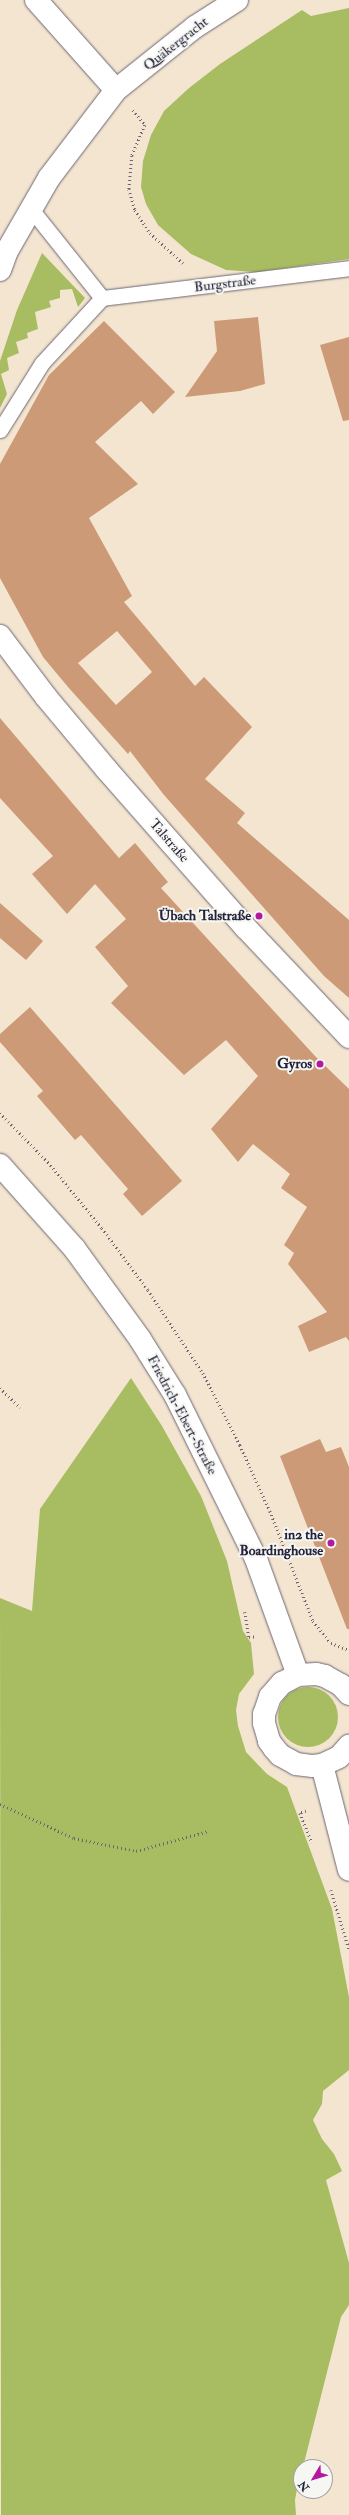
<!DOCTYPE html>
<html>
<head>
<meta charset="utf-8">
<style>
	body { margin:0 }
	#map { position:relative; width:349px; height:2515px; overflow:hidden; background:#f4e5d1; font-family:"IM FELL Double Pica",serif }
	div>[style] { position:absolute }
	.green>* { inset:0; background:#a8bd61 }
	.round { border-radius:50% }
	.building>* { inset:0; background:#cc9a76 }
	.path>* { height:2.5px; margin-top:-1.25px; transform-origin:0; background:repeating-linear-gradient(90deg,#6c6670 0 1px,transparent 0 4px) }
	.roads { filter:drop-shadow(0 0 1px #6c6670) drop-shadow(0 0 1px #6c6670) }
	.lane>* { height:15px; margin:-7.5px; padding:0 7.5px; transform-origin:7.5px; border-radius:7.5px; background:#fff }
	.street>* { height:22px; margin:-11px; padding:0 11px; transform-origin:11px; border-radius:11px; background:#fff }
	.secondary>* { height:22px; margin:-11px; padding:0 11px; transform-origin:11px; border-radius:11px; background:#fff }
	.dots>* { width:11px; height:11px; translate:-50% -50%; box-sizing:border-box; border:2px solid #f6f6f2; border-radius:50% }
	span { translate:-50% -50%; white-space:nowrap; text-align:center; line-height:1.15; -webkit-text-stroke:4px #f6f6f2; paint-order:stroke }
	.street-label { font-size:14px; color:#22223b }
	.poi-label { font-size:14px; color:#22223b; font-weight:700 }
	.right { translate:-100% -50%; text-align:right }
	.north { position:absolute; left:293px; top:2459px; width:40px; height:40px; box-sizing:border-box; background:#f6f6f2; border:1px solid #a1a1a9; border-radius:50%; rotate:232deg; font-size:11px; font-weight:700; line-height:16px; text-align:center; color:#22223b }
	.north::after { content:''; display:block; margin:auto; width:14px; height:18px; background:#b5179e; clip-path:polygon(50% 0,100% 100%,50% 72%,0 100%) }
</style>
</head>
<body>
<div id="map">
	<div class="green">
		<div style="clip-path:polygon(349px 8px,349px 259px,258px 272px,226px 270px,191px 254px,158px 225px,146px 204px,141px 187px,143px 161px,151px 135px,164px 111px,189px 88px,220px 64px,302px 10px,311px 16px)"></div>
		<div style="clip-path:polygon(42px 253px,85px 298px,78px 307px,72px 289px,60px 290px,60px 298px,49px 301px,51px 307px,35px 312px,38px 329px,27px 333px,28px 338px,16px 342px,19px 353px,7px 358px,9px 370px,1px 374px,7px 394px,0 408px,0 361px,17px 310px)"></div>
		<div style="clip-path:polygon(131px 1378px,162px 1426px,201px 1496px,227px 1561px,243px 1631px,251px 1643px,254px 1674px,239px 1694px,236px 1710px,238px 1726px,246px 1752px,267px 1774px,287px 1787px,332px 1909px,349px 1997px,349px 2070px,323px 2091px,322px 2104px,313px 2120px,322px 2139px,334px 2154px,342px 2171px,326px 2180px,349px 2263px,349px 2305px,341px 2317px,303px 2467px,301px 2467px,295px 2500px,296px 2515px,1px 2515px,0 1598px,32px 1611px,40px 1509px)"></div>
		<div class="round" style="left:278px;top:1687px;width:60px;height:60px"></div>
	</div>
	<div class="building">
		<div style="clip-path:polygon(258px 317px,265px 384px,240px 391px,185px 397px,217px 351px,214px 321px)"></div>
		<div style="clip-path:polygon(evenodd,104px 321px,175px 392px,153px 414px,141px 401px,95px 442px,138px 484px,89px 518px,132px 596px,124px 602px,195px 686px,204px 677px,252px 727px,205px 779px,245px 813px,237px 823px,349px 920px,349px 998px,324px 976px,164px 795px,130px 751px,128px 754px,68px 687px,43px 657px,0 578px,0 464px,49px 375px,104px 321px,117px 631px,152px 672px,116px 705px,78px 663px,117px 631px)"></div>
		<div style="clip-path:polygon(349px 337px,349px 420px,343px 421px,320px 345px)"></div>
		<div style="clip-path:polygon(0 718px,119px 858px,135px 843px,168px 882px,161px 888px,315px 1056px,349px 1089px,349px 1341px,346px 1337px,309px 1352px,298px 1326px,327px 1312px,288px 1264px,294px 1253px,284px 1245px,307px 1207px,281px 1188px,290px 1174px,253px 1144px,238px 1162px,211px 1129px,258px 1076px,226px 1040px,184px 1075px,111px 1003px,128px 986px,95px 947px,126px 919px,95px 884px,67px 914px,32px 874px,53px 856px,0 798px)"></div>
		<div style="clip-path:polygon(0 903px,43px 941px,26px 960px,0 938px)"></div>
		<div style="clip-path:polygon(30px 1007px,182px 1181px,142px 1216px,123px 1194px,128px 1189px,81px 1135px,75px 1140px,37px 1096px,43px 1091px,0 1042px,0 1034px)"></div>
		<div style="clip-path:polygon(320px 1439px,326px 1452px,341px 1447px,349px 1467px,349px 1629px,347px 1629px,280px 1456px)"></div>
	</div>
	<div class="path">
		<div style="left:133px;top:110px;width:19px;rotate:51deg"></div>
		<div style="left:145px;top:125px;width:34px;rotate:113deg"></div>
		<div style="left:132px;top:156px;width:33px;rotate:95deg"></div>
		<div style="left:129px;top:189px;width:22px;rotate:74deg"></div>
		<div style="left:135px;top:210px;width:27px;rotate:57deg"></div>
		<div style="left:150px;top:233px;width:46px;rotate:42.4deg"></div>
		<div style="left:0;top:1113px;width:69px;rotate:45.6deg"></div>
		<div style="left:48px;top:1162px;width:85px;rotate:50.7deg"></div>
		<div style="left:102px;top:1228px;width:77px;rotate:53.4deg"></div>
		<div style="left:148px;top:1290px;width:100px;rotate:56.5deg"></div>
		<div style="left:203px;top:1373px;width:81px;rotate:62.8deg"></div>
		<div style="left:240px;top:1445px;width:72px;rotate:65.6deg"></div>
		<div style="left:270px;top:1511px;width:118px;rotate:68.6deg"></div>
		<div style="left:313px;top:1621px;width:28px;rotate:51deg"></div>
		<div style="left:331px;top:1643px;width:19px;rotate:21deg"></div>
		<div style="left:0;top:1388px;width:28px;rotate:44deg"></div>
		<div style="left:245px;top:1612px;width:25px;rotate:81deg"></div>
		<div style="left:249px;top:1637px;width:8px;rotate:-7deg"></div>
		<div style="left:0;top:1804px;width:81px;rotate:24.7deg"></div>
		<div style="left:74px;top:1838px;width:63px;rotate:11.8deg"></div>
		<div style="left:136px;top:1851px;width:75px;rotate:-15.5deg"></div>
		<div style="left:306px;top:1811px;width:6px;rotate:162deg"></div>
		<div style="left:300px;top:1813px;width:32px;rotate:68deg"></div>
		<div style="left:331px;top:1890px;width:62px;rotate:73deg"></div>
	</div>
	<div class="roads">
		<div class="lane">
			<div style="left:31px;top:209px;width:114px;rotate:51.4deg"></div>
			<div style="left:0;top:430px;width:79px;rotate:-57.9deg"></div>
			<div style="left:42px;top:363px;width:88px;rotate:-47.3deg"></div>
			<div style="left:102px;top:298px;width:249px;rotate:-6.9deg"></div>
		</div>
		<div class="street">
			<div style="left:36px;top:0;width:120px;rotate:48.4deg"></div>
		</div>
		<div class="secondary">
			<div style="left:0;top:270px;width:20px;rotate:-70deg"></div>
			<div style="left:7px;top:251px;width:84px;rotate:-60.1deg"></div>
			<div style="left:49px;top:178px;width:111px;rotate:-52.7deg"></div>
			<div style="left:116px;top:90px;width:101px;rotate:-38.6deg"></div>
			<div style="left:195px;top:27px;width:50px;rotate:-32.7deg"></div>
			<div style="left:0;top:636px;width:76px;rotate:53deg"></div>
			<div style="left:46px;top:697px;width:95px;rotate:50.1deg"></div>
			<div style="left:107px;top:770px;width:210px;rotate:48.7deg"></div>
			<div style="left:246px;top:928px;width:150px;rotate:46.6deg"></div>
			<div style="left:0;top:1165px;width:111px;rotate:48.3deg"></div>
			<div style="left:74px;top:1248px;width:112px;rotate:54deg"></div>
			<div style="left:140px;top:1339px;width:66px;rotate:58deg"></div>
			<div style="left:175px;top:1395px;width:183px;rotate:63.7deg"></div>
			<div style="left:256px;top:1559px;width:123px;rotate:70.1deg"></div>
			<div style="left:349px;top:1694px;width:12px;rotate:-132deg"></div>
			<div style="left:341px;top:1685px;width:18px;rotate:-151deg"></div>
			<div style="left:325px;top:1676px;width:9px;rotate:-167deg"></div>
			<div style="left:316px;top:1674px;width:18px;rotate:177deg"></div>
			<div style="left:298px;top:1675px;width:18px;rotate:153deg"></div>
			<div style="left:282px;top:1683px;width:18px;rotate:131deg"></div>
			<div style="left:270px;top:1697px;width:18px;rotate:109deg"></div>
			<div style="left:264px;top:1714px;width:9px;rotate:90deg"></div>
			<div style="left:264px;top:1723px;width:19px;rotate:74deg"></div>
			<div style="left:269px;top:1741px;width:9px;rotate:54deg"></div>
			<div style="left:274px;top:1748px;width:9px;rotate:49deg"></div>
			<div style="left:280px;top:1755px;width:18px;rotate:29deg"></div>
			<div style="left:296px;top:1764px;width:17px;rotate:7deg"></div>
			<div style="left:313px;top:1766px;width:9px;rotate:-6deg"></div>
			<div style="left:322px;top:1765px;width:19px;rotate:-25deg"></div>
			<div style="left:339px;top:1757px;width:15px;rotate:-48deg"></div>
			<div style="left:322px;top:1765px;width:108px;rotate:75.6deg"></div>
		</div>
	</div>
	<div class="dots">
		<div style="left:259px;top:916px;background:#b5179e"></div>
		<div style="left:320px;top:1064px;background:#b5179e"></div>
		<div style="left:331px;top:1543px;background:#b5179e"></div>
	</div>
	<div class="street-label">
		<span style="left:176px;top:44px;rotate:-38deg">Quäkergracht</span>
		<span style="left:225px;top:284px;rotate:-7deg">Burgstraße</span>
		<span style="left:169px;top:841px;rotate:49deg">Talstraße</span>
		<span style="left:182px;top:1415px;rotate:62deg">Friedrich-Ebert-Straße</span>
	</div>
	<div class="poi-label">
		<span class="right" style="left:251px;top:916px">Übach Talstraße</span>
		<span class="right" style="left:312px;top:1064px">Gyros</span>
		<span class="right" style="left:323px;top:1543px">in2 the<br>Boardinghouse</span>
	</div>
	<div class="north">N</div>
</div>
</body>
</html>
